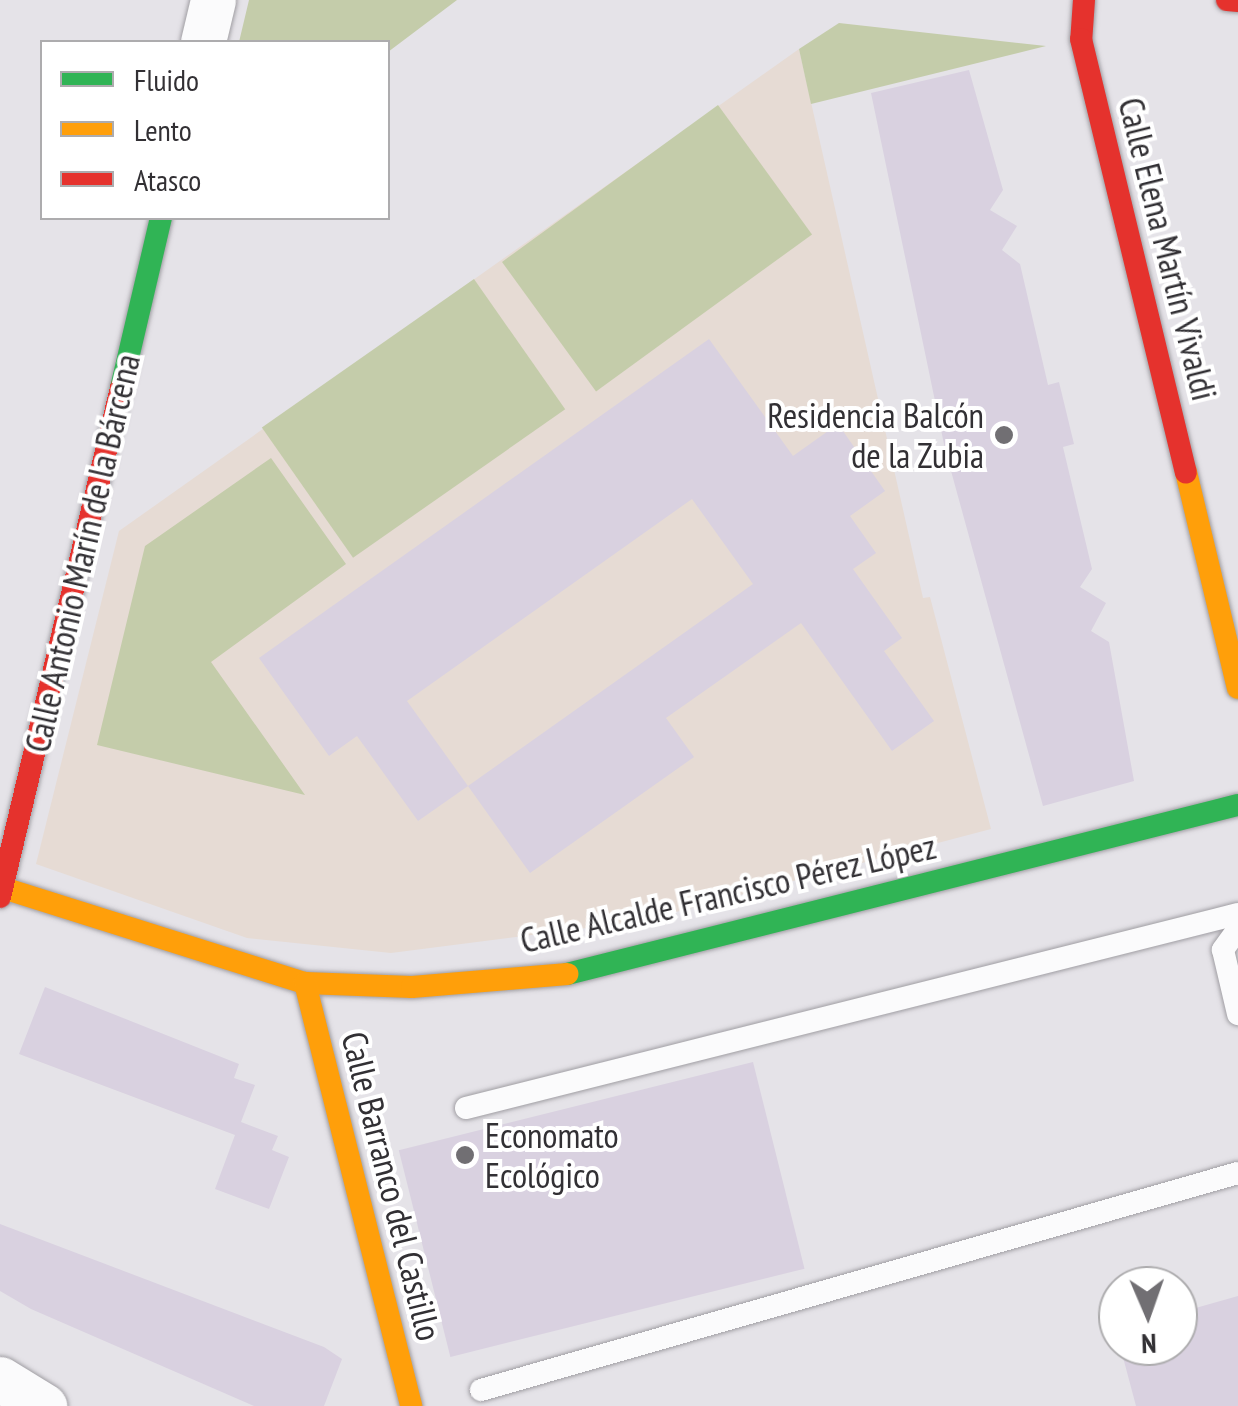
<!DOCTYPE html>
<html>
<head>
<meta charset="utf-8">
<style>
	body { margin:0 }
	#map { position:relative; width:1238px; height:1406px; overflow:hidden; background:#e5e3e8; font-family:"PT Sans Narrow",sans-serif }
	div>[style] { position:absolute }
	.education>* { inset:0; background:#e6dbd4 }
	.green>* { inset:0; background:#c4ccaa; transform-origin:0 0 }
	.building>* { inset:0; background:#d9d1e0; transform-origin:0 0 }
	.roads { filter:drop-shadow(0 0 2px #a09ea3) drop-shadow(0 0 2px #a09ea3) }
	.lane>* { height:22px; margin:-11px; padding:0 11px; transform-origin:11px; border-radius:11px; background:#fbfbfc }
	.street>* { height:45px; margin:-22.5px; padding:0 22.5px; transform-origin:22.5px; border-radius:22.5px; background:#fbfbfc }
	.fast>* { height:22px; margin:-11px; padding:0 11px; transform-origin:11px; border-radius:11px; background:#30b455 }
	.slow>* { height:22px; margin:-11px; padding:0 11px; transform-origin:11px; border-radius:11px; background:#ff9f0a }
	.jam>* { height:22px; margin:-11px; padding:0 11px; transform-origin:11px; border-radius:11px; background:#e5322d }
	.dots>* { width:28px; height:28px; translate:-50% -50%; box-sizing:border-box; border:5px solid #fff; border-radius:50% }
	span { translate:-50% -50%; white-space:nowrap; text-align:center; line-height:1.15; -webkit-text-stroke:8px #fff; paint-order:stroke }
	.street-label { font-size:35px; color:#323034 }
	.poi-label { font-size:35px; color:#323034 }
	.right { translate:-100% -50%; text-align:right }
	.left { translate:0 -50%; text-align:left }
	.legend { position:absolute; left:40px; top:40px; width:350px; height:180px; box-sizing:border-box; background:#fff; border:2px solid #adacae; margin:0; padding:12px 18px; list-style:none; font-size:30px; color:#323034 }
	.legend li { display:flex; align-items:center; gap:20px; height:50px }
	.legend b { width:50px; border:2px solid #adacae }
	.north { position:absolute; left:1098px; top:1266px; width:100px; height:100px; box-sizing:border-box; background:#fff; border:2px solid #adacae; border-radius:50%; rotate:178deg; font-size:28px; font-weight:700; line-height:40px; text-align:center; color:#323034 }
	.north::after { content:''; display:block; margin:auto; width:35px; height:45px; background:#716f73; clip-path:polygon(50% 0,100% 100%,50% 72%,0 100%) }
</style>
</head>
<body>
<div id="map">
	<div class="education">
		<div style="clip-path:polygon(799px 49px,923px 598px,930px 597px,991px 829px,642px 921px,391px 953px,247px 938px,36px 864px,119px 531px)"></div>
	</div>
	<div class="green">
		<div style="clip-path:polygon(249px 0,457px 0,388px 52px,388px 42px,239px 42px)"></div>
		<div style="clip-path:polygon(839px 23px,1046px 46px,811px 104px,799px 49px)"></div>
		<div style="left:718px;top:105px;width:160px;height:267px;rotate:54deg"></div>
		<div style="left:474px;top:279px;width:159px;height:259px;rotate:55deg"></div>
		<div style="clip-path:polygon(271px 458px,346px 564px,211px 662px,305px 795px,97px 745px,145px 546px)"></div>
	</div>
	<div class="building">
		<div style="clip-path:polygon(969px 70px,1003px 190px,990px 210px,1017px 226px,1002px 250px,1020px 264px,1048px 385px,1059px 382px,1074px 444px,1063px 447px,1092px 569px,1080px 587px,1106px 603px,1091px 631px,1109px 642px,1134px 781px,1043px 806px,945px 449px,871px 93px)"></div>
		<div style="clip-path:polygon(evenodd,709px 339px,793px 456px,838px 424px,885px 491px,850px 516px,876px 553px,853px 569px,902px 638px,884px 651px,934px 721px,892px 751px,801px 623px,666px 718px,694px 757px,530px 873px,468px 786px,418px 821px,357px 736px,329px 756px,259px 658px,709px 339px,692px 499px,753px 584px,468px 786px,407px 701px,692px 499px)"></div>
		<div style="clip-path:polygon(45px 987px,239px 1064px,234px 1078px,255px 1085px,241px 1122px,278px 1136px,272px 1150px,289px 1157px,269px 1209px,215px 1189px,235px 1135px,19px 1054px)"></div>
		<div style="left:753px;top:1062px;width:213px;height:365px;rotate:76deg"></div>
		<div style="clip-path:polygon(0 1224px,324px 1347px,342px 1359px,324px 1406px,254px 1406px,31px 1309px,0 1291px)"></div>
		<div style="clip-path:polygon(1238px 1296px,1238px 1406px,1136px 1406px,1120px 1346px,1178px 1346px,1178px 1313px)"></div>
	</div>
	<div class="roads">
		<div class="lane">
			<div style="left:1238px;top:929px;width:26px;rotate:126deg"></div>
			<div style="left:1223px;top:950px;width:66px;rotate:76.8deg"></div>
			<div style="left:466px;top:1108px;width:796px;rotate:-14.11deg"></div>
			<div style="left:481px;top:1390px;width:787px;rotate:-16deg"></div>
		</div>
		<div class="street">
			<div style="left:203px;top:42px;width:43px;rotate:-76.6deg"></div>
			<div style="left:0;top:1379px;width:52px;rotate:31.5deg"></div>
		</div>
		<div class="fast">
			<div style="left:121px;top:388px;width:175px;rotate:-76.8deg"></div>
			<div style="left:567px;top:974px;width:692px;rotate:-14.14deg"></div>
		</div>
		<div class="slow">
			<div style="left:1186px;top:472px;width:222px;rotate:76.5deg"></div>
			<div style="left:0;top:887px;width:320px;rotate:17.5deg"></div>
			<div style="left:305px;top:983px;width:107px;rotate:2.1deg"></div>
			<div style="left:412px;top:987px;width:156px;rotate:-4.8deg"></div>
			<div style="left:305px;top:983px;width:436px;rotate:75.9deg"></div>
		</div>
		<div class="jam">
			<div style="left:1084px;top:0;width:39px;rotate:94deg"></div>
			<div style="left:1081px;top:39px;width:446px;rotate:76.4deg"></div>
			<div style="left:1227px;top:0;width:11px;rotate:5deg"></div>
			<div style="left:0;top:897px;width:523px;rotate:-76.63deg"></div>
		</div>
	</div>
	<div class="dots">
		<div style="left:1004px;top:435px;background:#716f73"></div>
		<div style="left:465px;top:1155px;background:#716f73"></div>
	</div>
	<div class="street-label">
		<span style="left:1168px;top:249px;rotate:76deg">Calle Elena Martín Vivaldi</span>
		<span style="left:82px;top:553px;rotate:-77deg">Calle Antonio Marín de la Bárcena</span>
		<span style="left:728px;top:893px;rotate:-13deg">Calle Alcalde Francisco Pérez López</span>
		<span style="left:392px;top:1186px;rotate:76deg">Calle Barranco del Castillo</span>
	</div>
	<div class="poi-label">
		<span class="right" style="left:984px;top:435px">Residencia Balcón<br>de la Zubia</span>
		<span class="left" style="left:485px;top:1155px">Economato<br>Ecológico</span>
	</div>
	<ul class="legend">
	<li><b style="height:12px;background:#30b455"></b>Fluido</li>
	<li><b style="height:12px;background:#ff9f0a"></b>Lento</li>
	<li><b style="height:12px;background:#e5322d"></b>Atasco</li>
	</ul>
	<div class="north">N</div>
</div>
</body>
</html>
